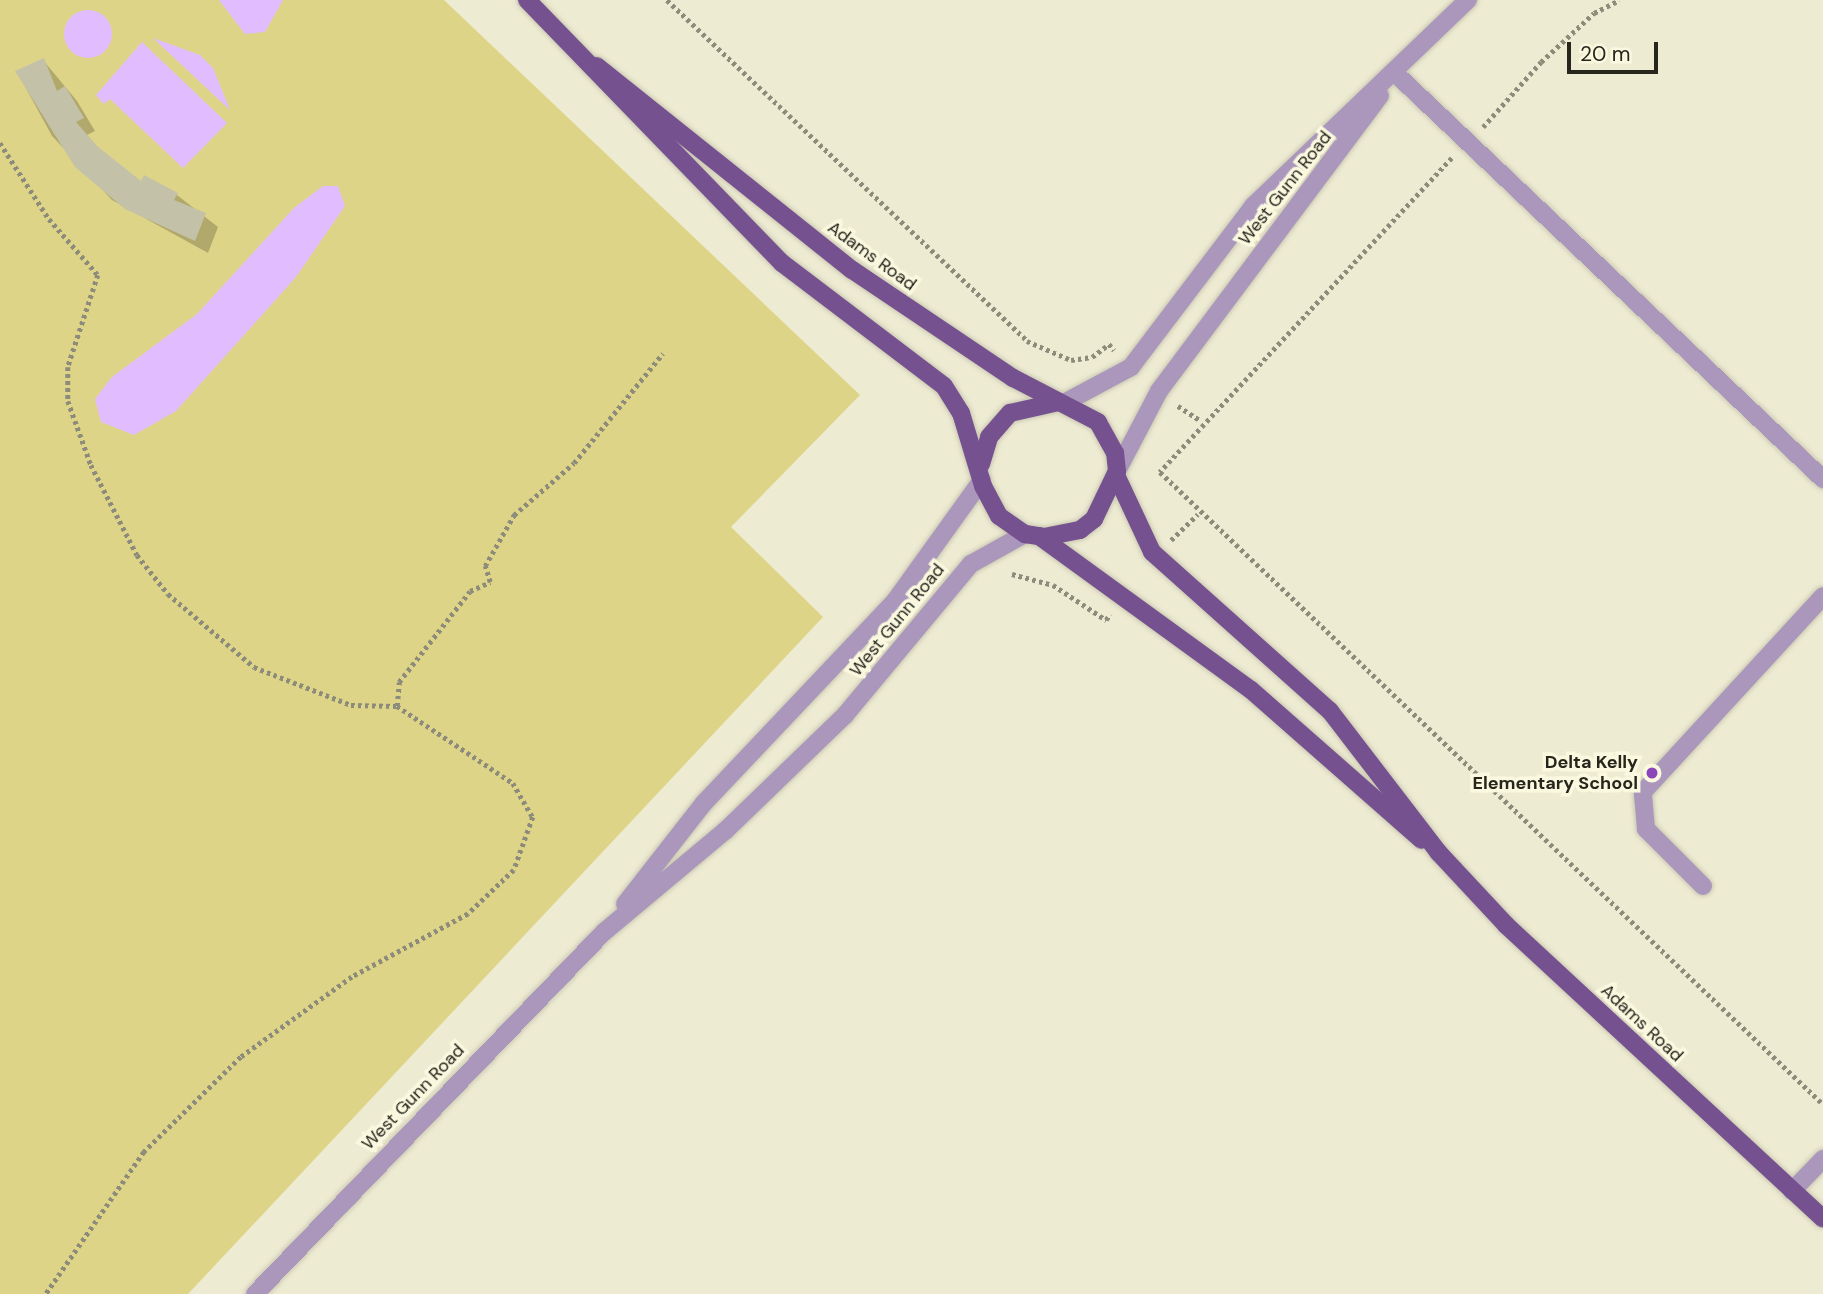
<!DOCTYPE html>
<html>
<head>
<meta charset="utf-8">
<style>
	body { margin:0 }
	#map { position:relative; width:1823px; height:1294px; overflow:hidden; background:#eeebd3; font-family:"DM Sans",sans-serif }
	div>[style] { position:absolute }
	.green>* { inset:0; background:#ded488 }
	.water>* { inset:0; background:#e1bdff }
	.round { border-radius:50% }
	.shadow>* { inset:0; background:#0003 }
	.building>* { inset:0; background:#c4c1a9 }
	.path>* { height:4.5px; margin-top:-2.25px; transform-origin:0; background:repeating-linear-gradient(90deg,#8d8b7a 0 3.5px,transparent 0 7px) }
	.roads { filter:drop-shadow(0 0 2px #cac8b2) drop-shadow(0 0 2px #cac8b2) }
	.minor>* { height:18px; margin:-9px; padding:0 9px; transform-origin:9px; border-radius:9px; background:#aa97bb }
	.major>* { height:18px; margin:-9px; padding:0 9px; transform-origin:9px; border-radius:9px; background:#755190 }
	.dots>* { width:19px; height:19px; translate:-50% -50%; box-sizing:border-box; border:4px solid #fbf8e0; border-radius:50% }
	span { translate:-50% -50%; white-space:nowrap; text-align:center; line-height:1.15; -webkit-text-stroke:7px #fbf8e0; paint-order:stroke }
	.street-label { font-size:18px; color:#27261d }
	.poi-label { font-size:18px; color:#27261d; font-weight:700 }
	.right { translate:-100% -50%; text-align:right }
	.scale { position:absolute; left:1567px; top:42px; width:91px; height:32px; box-sizing:border-box; border:4px solid #27261d; border-top:0; padding-left:9px; font-size:21px; line-height:24px; white-space:nowrap; color:#27261d; -webkit-text-stroke:5px #fbf8e0; paint-order:stroke }
</style>
</head>
<body>
<div id="map">
	<div class="green">
		<div style="clip-path:polygon(0 0,444px 0,860px 395px,731px 527px,823px 617px,188px 1294px,0 1294px)"></div>
	</div>
	<div class="water">
		<div style="clip-path:polygon(219px 0,283px 0,265px 32px,245px 34px)"></div>
		<div class="round" style="left:64px;top:10px;width:48px;height:48px"></div>
		<div style="clip-path:polygon(153px 38px,200px 55px,213px 68px,230px 110px)"></div>
		<div style="clip-path:polygon(142px 42px,227px 123px,183px 168px,110px 99px,104px 104px,96px 95px)"></div>
		<div style="clip-path:polygon(323px 186px,338px 186px,345px 206px,296px 277px,176px 411px,134px 435px,101px 422px,95px 399px,112px 377px,197px 314px,294px 208px)"></div>
	</div>
	<div class="shadow">
		<div style="clip-path:polygon(43px 60px,77px 101px,95px 131px,87px 135px,102px 152px,142px 184px,177px 195px,218px 227px,208px 253px,112px 200px,52px 136px,17px 72px)"></div>
	</div>
	<div class="building">
		<div style="clip-path:polygon(44px 58px,57px 91px,65px 86px,84px 118px,76px 122px,97px 146px,141px 181px,144px 175px,178px 193px,174px 200px,206px 213px,195px 241px,125px 209px,75px 167px,15px 71px)"></div>
	</div>
	<div class="path">
		<div style="left:667px;top:0;width:496px;rotate:43.4deg"></div>
		<div style="left:1027px;top:341px;width:48px;rotate:23.4deg"></div>
		<div style="left:1071px;top:360px;width:21px;rotate:-8deg"></div>
		<div style="left:1092px;top:357px;width:21px;rotate:-37deg"></div>
		<div style="left:1109px;top:344px;width:8px;rotate:50deg"></div>
		<div style="left:1483px;top:127px;width:87px;rotate:-48.3deg"></div>
		<div style="left:1541px;top:62px;width:72px;rotate:-42.8deg"></div>
		<div style="left:1594px;top:13px;width:28px;rotate:-27deg"></div>
		<div style="left:0;top:143px;width:90px;rotate:57.2deg"></div>
		<div style="left:49px;top:219px;width:74px;rotate:48.8deg"></div>
		<div style="left:98px;top:275px;width:97px;rotate:108.1deg"></div>
		<div style="left:68px;top:367px;width:34px;rotate:90deg"></div>
		<div style="left:68px;top:401px;width:68px;rotate:70.2deg"></div>
		<div style="left:91px;top:465px;width:101px;rotate:62.9deg"></div>
		<div style="left:137px;top:555px;width:50px;rotate:51.5deg"></div>
		<div style="left:168px;top:594px;width:113px;rotate:40.3deg"></div>
		<div style="left:254px;top:667px;width:104px;rotate:21.4deg"></div>
		<div style="left:351px;top:705px;width:46px;rotate:1.2deg"></div>
		<div style="left:397px;top:706px;width:139px;rotate:33.6deg"></div>
		<div style="left:513px;top:783px;width:39px;rotate:60deg"></div>
		<div style="left:533px;top:817px;width:56px;rotate:109.7deg"></div>
		<div style="left:514px;top:870px;width:64px;rotate:136.3deg"></div>
		<div style="left:468px;top:914px;width:132px;rotate:151.5deg"></div>
		<div style="left:352px;top:977px;width:137px;rotate:144.2deg"></div>
		<div style="left:241px;top:1057px;width:136px;rotate:135.6deg"></div>
		<div style="left:144px;top:1152px;width:173px;rotate:124.6deg"></div>
		<div style="left:1452px;top:158px;width:429px;rotate:132.9deg"></div>
		<div style="left:1160px;top:472px;width:916px;rotate:43.63deg"></div>
		<div style="left:1178px;top:406px;width:27px;rotate:33deg"></div>
		<div style="left:1171px;top:540px;width:37px;rotate:-44deg"></div>
		<div style="left:1012px;top:574px;width:42px;rotate:15deg"></div>
		<div style="left:1053px;top:585px;width:64px;rotate:33.4deg"></div>
		<div style="left:1106px;top:620px;width:7px;rotate:-56deg"></div>
		<div style="left:397px;top:706px;width:24px;rotate:-85deg"></div>
		<div style="left:399px;top:682px;width:115px;rotate:-52deg"></div>
		<div style="left:470px;top:591px;width:22px;rotate:-24deg"></div>
		<div style="left:490px;top:582px;width:17px;rotate:-107deg"></div>
		<div style="left:485px;top:566px;width:59px;rotate:-60.4deg"></div>
		<div style="left:514px;top:515px;width:79px;rotate:-40.9deg"></div>
		<div style="left:574px;top:463px;width:141px;rotate:-51deg"></div>
	</div>
	<div class="roads">
		<div class="minor">
			<div style="left:1396px;top:74px;width:589px;rotate:43.49deg"></div>
			<div style="left:1064px;top:403px;width:76px;rotate:-28.2deg"></div>
			<div style="left:1131px;top:367px;width:202px;rotate:-52.8deg"></div>
			<div style="left:1253px;top:206px;width:298px;rotate:-43.8deg"></div>
			<div style="left:1117px;top:471px;width:90px;rotate:-62.3deg"></div>
			<div style="left:1159px;top:391px;width:369px;rotate:-53.2deg"></div>
			<div style="left:1703px;top:886px;width:81px;rotate:-135deg"></div>
			<div style="left:1646px;top:829px;width:37px;rotate:-95deg"></div>
			<div style="left:1643px;top:792px;width:266px;rotate:-47.4deg"></div>
			<div style="left:625px;top:904px;width:128px;rotate:-52deg"></div>
			<div style="left:704px;top:803px;width:278px;rotate:-46.6deg"></div>
			<div style="left:895px;top:601px;width:149px;rotate:-54.3deg"></div>
			<div style="left:1792px;top:1191px;width:45px;rotate:-45.9deg"></div>
			<div style="left:255px;top:1294px;width:503px;rotate:-46.05deg"></div>
			<div style="left:604px;top:932px;width:158px;rotate:-39.9deg"></div>
			<div style="left:725px;top:831px;width:167px;rotate:-44deg"></div>
			<div style="left:845px;top:715px;width:197px;rotate:-50.2deg"></div>
			<div style="left:971px;top:564px;width:62px;rotate:-29.1deg"></div>
		</div>
		<div class="major">
			<div style="left:527px;top:0;width:366px;rotate:45.9deg"></div>
			<div style="left:782px;top:263px;width:203px;rotate:37.2deg"></div>
			<div style="left:944px;top:386px;width:32px;rotate:58deg"></div>
			<div style="left:961px;top:413px;width:76px;rotate:73.2deg"></div>
			<div style="left:983px;top:486px;width:34px;rotate:62deg"></div>
			<div style="left:999px;top:516px;width:32px;rotate:35deg"></div>
			<div style="left:1025px;top:534px;width:19px;rotate:9deg"></div>
			<div style="left:1044px;top:537px;width:37px;rotate:-11deg"></div>
			<div style="left:1080px;top:530px;width:18px;rotate:-38deg"></div>
			<div style="left:1094px;top:519px;width:53px;rotate:-64.4deg"></div>
			<div style="left:1117px;top:471px;width:18px;rotate:-96deg"></div>
			<div style="left:1115px;top:453px;width:35px;rotate:-119deg"></div>
			<div style="left:1098px;top:422px;width:96px;rotate:-152.6deg"></div>
			<div style="left:1013px;top:378px;width:194px;rotate:-146.1deg"></div>
			<div style="left:852px;top:270px;width:327px;rotate:-141.4deg"></div>
			<div style="left:981px;top:464px;width:28px;rotate:-73deg"></div>
			<div style="left:989px;top:437px;width:32px;rotate:-49deg"></div>
			<div style="left:1010px;top:413px;width:50px;rotate:-12.7deg"></div>
			<div style="left:1116px;top:475px;width:85px;rotate:64.9deg"></div>
			<div style="left:1152px;top:552px;width:239px;rotate:41.8deg"></div>
			<div style="left:1330px;top:711px;width:178px;rotate:52.5deg"></div>
			<div style="left:1438px;top:852px;width:100px;rotate:47deg"></div>
			<div style="left:1506px;top:925px;width:432px;rotate:42.8deg"></div>
			<div style="left:1039px;top:536px;width:262px;rotate:36deg"></div>
			<div style="left:1251px;top:690px;width:227px;rotate:41.3deg"></div>
		</div>
	</div>
	<div class="dots">
		<div style="left:1652px;top:773px;background:#8a45b8"></div>
	</div>
	<div class="street-label">
		<span style="left:1285px;top:188px;rotate:-52deg">West Gunn Road</span>
		<span style="left:872px;top:256px;rotate:36deg">Adams Road</span>
		<span style="left:897px;top:620px;rotate:-51deg">West Gunn Road</span>
		<span style="left:1642px;top:1023px;rotate:43deg">Adams Road</span>
		<span style="left:413px;top:1097px;rotate:-46deg">West Gunn Road</span>
	</div>
	<div class="poi-label">
		<span class="right" style="left:1638px;top:773px">Delta Kelly<br>Elementary School</span>
	</div>
	<div class="scale">20 m</div>
</div>
</body>
</html>
